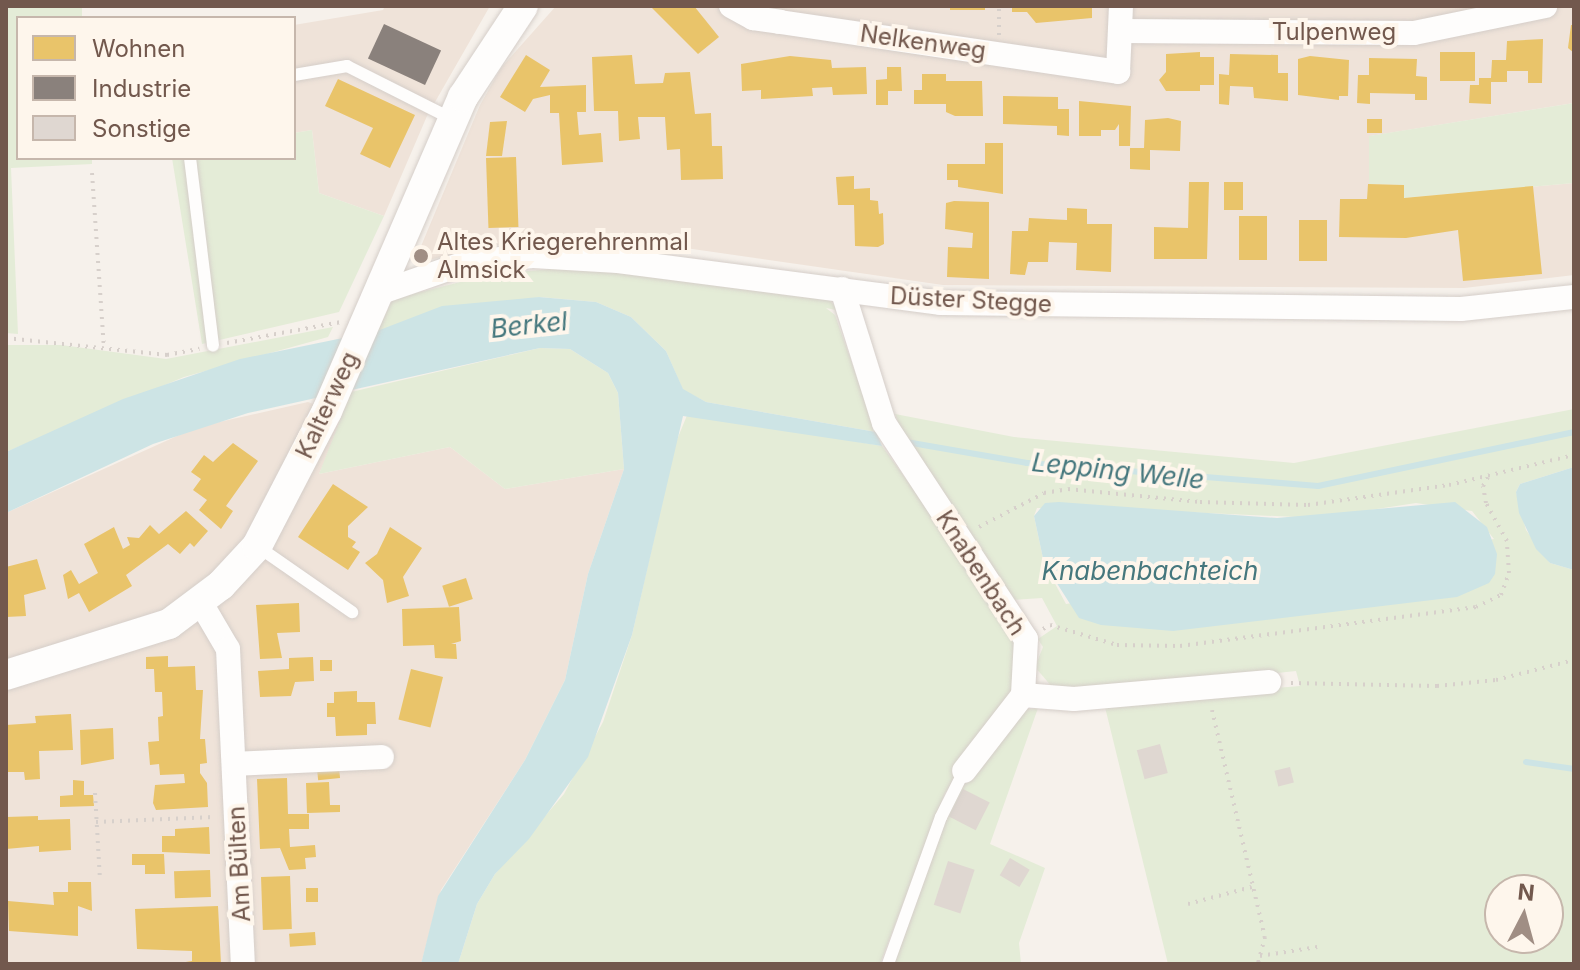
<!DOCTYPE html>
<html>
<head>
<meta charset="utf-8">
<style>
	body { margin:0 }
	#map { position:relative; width:1580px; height:970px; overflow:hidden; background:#f6f1eb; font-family:Inter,sans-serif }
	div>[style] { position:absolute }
	.residential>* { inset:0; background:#efe3d9 }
	.green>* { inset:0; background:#e4ecd7 }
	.water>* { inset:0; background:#cde4e5 }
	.homes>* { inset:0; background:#e9c46a; transform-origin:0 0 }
	.industry>* { inset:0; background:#8a817c; transform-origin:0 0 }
	.stream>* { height:6px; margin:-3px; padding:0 3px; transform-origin:3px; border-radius:3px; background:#cde4e5 }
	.building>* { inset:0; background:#dfd7d1; transform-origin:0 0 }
	.path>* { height:4px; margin-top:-2px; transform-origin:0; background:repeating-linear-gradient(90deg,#d7d0cb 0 2px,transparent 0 8px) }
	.roads { filter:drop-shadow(0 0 2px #d5cec9) drop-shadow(0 0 2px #d5cec9) }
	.service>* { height:12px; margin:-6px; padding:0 6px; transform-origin:6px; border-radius:6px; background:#fefdfc }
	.minor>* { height:24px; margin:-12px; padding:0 12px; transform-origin:12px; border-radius:12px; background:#fefdfc }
	.tertiary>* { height:30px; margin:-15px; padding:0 15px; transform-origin:15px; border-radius:15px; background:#fefdfc }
	.dots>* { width:22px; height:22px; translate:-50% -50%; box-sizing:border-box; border:4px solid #fef6ec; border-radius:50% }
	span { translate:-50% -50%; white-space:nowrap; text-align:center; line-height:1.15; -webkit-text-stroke:8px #fef6ec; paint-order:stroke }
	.street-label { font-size:24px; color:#72584d }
	.poi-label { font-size:24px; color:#72584d }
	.left { translate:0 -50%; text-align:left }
	.water-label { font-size:26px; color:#45777d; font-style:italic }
	.frame { position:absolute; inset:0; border:8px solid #72584d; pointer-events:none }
	.legend { position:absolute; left:16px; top:16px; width:280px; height:144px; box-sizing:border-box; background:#fef6ec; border:2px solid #c6b7ac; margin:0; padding:10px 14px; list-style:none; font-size:24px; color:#72584d }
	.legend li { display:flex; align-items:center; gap:16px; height:40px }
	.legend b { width:40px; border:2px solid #c6b7ac }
	.north { position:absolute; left:1484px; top:874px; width:80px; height:80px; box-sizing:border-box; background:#fef6ec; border:2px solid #c6b7ac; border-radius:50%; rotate:6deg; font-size:22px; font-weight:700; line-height:32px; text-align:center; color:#72584d }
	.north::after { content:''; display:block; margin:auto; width:28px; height:36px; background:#a08e84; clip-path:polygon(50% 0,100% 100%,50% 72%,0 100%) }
</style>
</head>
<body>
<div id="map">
	<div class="residential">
		<div style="clip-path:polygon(385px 6px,490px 6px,427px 116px,384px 216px,319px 193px,312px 130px,294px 133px,294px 25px,383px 10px)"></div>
		<div style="clip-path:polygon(556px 6px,1574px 6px,1574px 103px,1370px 136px,1369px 184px,1404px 185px,1404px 198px,1574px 183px,1574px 275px,1464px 288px,943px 285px,623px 239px,503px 244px,414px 263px,480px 105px,501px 68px)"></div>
		<div style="clip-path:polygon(308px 402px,344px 416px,319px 474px,450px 447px,505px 489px,624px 469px,588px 574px,565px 680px,525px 760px,441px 890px,421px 964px,6px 964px,6px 513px,197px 427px)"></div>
	</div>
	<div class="green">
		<div style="clip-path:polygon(6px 6px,82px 6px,82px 18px,18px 18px,18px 158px,92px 158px,92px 164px,11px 168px,18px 334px,6px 333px)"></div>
		<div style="clip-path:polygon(1574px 103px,1574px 183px,1404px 198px,1404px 185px,1369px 184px,1369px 136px)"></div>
		<div style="clip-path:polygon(312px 130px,319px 193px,384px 216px,339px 312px,202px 344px,172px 158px,294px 158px,294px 133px)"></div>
		<div style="clip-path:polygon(588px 266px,824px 296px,841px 311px,826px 308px,835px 315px,876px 432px,706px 402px,683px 390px,666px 351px,631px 317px,596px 302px,540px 297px,377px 331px,393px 299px,492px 274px)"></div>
		<div style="clip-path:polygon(333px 327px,328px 337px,184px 377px,6px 452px,6px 345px,61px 345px,166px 359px)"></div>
		<div style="clip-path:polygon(540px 348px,570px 349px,608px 373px,618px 393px,624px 469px,505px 489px,450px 447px,319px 474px,351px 392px)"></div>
		<div style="clip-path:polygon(evenodd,1574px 409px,1574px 467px,1520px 484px,1516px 492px,1526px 530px,1550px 563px,1574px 570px,1574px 964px,1168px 964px,1104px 703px,1300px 686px,1296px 671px,1101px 692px,1053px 688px,1035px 667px,1043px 647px,1038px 639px,1057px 626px,1042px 598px,1011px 600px,909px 450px,895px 414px,1014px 437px,1294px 463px,1574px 409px,1416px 503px,1472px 511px,1494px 539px,1066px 604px,1044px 563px,1034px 516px,1037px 508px,1118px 509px,1318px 518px,1416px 503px,1574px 409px,1500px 890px,1548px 890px,1548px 938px,1500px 938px,1500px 890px)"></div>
		<div style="clip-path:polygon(688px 413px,882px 446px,1012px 625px,1021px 645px,1015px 694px,945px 793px,880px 964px,458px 964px,477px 904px,495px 874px,564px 794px,603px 722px,632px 635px,676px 442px)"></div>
		<div style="clip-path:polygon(1038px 708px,990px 844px,1045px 868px,1019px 943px,1021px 964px,894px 964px,947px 815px,969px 774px,1018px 710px)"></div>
	</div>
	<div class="water">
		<div style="clip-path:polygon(539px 297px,596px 302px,631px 317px,666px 351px,683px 389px,706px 402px,876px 432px,882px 446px,683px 416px,632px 635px,588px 757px,529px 839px,495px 874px,477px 904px,458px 964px,421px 964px,438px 896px,525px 760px,565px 680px,588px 574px,624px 469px,618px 393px,608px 373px,570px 349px,540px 348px,248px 413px,153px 444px,6px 513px,6px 452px,123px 399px,240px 359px,377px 331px,442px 306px)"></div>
		<div style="clip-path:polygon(1574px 467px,1574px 570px,1550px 563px,1536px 549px,1519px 513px,1516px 492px,1520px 484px)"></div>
		<div style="clip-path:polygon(1059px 502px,1277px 518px,1455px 502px,1487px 527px,1497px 554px,1495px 574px,1489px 583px,1457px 597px,1173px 631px,1101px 625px,1079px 618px,1044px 563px,1034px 516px,1045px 503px)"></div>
	</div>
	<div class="homes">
		<div style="clip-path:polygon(650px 6px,694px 6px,719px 37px,698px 54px)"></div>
		<div style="left:950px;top:6px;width:35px;height:4px"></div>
		<div style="clip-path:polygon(1012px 6px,1092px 6px,1092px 18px,1036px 23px,1027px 12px,1012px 12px)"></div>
		<div style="clip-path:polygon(1571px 25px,1574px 25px,1574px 53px,1568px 48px)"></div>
		<div style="clip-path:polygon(1543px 39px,1542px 83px,1528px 83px,1528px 71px,1507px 71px,1507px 82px,1491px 82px,1491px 104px,1469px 103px,1470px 85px,1479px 85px,1479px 78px,1491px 78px,1492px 60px,1506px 60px,1507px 41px)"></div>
		<div style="clip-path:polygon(1200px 52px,1200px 57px,1214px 57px,1214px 85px,1200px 85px,1200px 91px,1166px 91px,1159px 80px,1166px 72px,1166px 54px)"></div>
		<div style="left:1440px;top:52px;width:35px;height:29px"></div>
		<div style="clip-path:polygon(1230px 54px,1278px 55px,1278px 73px,1288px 73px,1288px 101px,1254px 98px,1253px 87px,1230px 86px,1229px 105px,1219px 104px,1219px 74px,1229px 75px)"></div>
		<div style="clip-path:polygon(526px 55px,550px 70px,540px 87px,586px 85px,586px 112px,577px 112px,579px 135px,601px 133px,603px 162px,562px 165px,559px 113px,550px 113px,550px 95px,533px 99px,525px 112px,500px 97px)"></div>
		<div style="clip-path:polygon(632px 55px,635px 84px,663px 83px,665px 73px,690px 72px,695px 114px,711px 113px,712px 146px,722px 146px,723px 179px,681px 180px,680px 149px,667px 150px,665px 117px,638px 117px,640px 139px,619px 141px,618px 111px,594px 111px,592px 57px)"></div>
		<div style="clip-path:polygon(790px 56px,831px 60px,832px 68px,866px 67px,867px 94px,833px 95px,832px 87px,812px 88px,813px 96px,761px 99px,761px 90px,742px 91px,741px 64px)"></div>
		<div style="clip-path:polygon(1310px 56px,1349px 60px,1348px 96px,1339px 96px,1339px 100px,1298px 95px,1298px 59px)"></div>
		<div style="clip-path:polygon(1369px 58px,1417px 59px,1416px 76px,1427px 77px,1427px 100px,1415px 100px,1415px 94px,1370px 93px,1370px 104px,1357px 103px,1358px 75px,1369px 75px)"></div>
		<div style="clip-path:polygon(887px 67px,901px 67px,902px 91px,888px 91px,888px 105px,876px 105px,876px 80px,887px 79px)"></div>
		<div style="clip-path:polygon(922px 74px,946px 74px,946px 81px,982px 81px,983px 116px,955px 116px,946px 112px,946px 104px,914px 104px,914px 90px,922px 90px)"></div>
		<div style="clip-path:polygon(338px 79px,415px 115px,390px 168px,360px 154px,373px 128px,325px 106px)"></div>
		<div style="clip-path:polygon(1003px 96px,1058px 97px,1058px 109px,1069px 109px,1069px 136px,1057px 135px,1057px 126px,1003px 124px)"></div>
		<div style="clip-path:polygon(1079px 101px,1131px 106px,1130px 146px,1119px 146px,1119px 124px,1115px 130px,1101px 130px,1101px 136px,1079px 136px)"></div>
		<div style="clip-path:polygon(1168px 118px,1181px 121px,1180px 151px,1150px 150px,1150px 170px,1130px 169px,1130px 148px,1144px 148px,1145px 120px)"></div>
		<div style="left:1367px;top:119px;width:15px;height:14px"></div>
		<div style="clip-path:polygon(507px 121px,502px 156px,486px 156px,490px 122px)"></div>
		<div style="clip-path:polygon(985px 143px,1003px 143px,1003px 194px,958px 187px,958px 180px,947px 180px,947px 164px,985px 164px)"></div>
		<div style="left:516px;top:157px;width:70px;height:30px;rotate:88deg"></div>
		<div style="clip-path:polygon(854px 176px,854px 189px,870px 188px,870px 200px,878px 201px,879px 214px,883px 213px,884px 244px,878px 247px,855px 246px,854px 205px,838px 205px,836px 177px)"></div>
		<div style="clip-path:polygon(1189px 182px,1209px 182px,1207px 259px,1154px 259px,1154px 227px,1188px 228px)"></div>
		<div style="left:1224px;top:182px;width:19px;height:28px"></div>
		<div style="clip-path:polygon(1368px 184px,1404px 185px,1404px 198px,1533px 186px,1542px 274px,1463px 281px,1458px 230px,1406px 238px,1339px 237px,1340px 199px,1367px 199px)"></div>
		<div style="clip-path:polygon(954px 201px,989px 202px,989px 279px,947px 277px,948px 247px,972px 248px,973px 233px,945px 229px,946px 203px)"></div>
		<div style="clip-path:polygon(1067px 208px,1087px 209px,1087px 224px,1112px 224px,1111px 272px,1076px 270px,1077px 243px,1049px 242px,1048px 262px,1028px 262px,1025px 275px,1010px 274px,1012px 231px,1028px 231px,1029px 218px,1067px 220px)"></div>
		<div style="left:1239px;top:216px;width:28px;height:44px"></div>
		<div style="left:1299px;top:220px;width:28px;height:41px"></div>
		<div style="clip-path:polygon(233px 443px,258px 461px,226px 506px,233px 511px,221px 529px,199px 510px,207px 500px,193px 490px,201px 479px,191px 472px,204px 455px,213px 462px)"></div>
		<div style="clip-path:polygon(333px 484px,368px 507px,348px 526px,348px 537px,356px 542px,352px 547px,360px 552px,348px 570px,298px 537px)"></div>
		<div style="clip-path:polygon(186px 511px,208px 531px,194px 547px,190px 543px,180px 554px,168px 544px,126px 575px,132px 586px,89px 612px,79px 593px,68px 599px,63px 575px,71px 570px,79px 584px,98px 573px,84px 544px,114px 527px,123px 549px,130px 545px,127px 537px,139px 538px,150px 525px,159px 534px)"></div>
		<div style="clip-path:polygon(390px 527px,422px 548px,403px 577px,409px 596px,387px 603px,383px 580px,365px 563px,377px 554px)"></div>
		<div style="clip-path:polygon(37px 559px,46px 589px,24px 595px,26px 616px,6px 617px,6px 567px)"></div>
		<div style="left:466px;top:578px;width:22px;height:25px;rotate:72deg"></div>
		<div style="clip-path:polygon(299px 603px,300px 632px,277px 633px,282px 658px,260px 659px,256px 605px)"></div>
		<div style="clip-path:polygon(459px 607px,461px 641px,451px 644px,456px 644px,457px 659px,435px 658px,434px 645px,403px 646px,402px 609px)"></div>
		<div style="clip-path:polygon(168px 656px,168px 667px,195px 666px,196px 690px,203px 690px,200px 739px,205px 739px,207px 763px,200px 764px,200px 773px,207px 783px,208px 807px,156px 810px,153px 803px,155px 785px,185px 783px,184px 774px,160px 775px,159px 764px,150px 765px,148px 742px,159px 741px,158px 717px,163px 716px,162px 692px,155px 692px,154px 669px,146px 669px,146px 657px)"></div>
		<div style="clip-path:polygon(313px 657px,314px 681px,295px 682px,291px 696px,260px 697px,258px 671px,289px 669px,289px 658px)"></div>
		<div style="left:320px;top:660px;width:12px;height:11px"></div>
		<div style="left:411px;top:669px;width:33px;height:52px;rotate:14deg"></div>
		<div style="clip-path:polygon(357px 691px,357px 702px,375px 702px,376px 724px,367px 724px,367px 735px,336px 736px,335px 717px,327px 717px,327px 703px,334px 703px,334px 692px)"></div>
		<div style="clip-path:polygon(71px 714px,73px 750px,39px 751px,40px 779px,25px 780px,24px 772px,6px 772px,6px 725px,36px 723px,35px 716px)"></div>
		<div style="clip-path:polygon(113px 728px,114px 759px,81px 765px,80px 730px)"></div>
		<div style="left:339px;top:768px;width:10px;height:22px;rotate:84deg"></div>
		<div style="clip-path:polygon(287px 778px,288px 814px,309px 814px,309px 829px,289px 829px,290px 847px,315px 845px,316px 857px,305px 858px,306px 869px,289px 870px,280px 848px,260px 849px,257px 779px)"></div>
		<div style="clip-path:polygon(73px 780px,84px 781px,84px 795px,93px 795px,94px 806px,60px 807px,60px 796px,73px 795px)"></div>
		<div style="clip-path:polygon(329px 782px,330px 805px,340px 805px,340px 812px,307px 813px,306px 783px)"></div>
		<div style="clip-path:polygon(38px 816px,38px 820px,70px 819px,71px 850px,39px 852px,39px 846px,6px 849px,6px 817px)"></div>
		<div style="clip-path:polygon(209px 827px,210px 854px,162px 852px,162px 836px,175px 836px,175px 829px)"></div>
		<div style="clip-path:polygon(132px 854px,164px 854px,165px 874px,145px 874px,145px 865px,132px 865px)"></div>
		<div style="left:210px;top:870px;width:27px;height:36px;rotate:88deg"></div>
		<div style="left:290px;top:876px;width:53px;height:29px;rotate:88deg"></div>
		<div style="clip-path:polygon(68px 882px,91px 882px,92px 911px,78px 906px,78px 936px,9px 931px,8px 901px,54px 905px,53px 892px,68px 892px)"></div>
		<div style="left:306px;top:888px;width:12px;height:14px"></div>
		<div style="clip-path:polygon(218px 906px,221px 964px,173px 964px,192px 961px,192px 951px,137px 949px,135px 909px)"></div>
		<div style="left:315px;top:932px;width:13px;height:26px;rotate:86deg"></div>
	</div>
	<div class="industry">
		<div style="left:384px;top:24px;width:63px;height:38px;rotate:25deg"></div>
	</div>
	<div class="stream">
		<div style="left:906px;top:442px;width:123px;rotate:9.8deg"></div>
		<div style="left:1027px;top:463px;width:292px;rotate:4.5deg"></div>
		<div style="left:1318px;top:486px;width:262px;rotate:-11.9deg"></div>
		<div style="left:1526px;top:762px;width:49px;rotate:8.3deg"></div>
	</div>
	<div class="building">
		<div style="left:1160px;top:744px;width:30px;height:24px;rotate:75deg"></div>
		<div style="left:1290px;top:767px;width:16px;height:16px;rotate:76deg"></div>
		<div style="left:963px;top:789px;width:30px;height:31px;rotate:27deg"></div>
		<div style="left:1010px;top:858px;width:23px;height:20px;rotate:31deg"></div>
		<div style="left:948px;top:861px;width:28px;height:46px;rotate:18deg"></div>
	</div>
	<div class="path">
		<div style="left:999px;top:35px;width:29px;rotate:-90deg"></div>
		<div style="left:92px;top:173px;width:174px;rotate:86.1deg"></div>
		<div style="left:6px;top:338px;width:162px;rotate:6deg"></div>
		<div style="left:167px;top:355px;width:33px;rotate:-11deg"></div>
		<div style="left:227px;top:343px;width:116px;rotate:-10.4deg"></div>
		<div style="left:979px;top:527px;width:73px;rotate:-27.6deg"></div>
		<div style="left:1044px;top:493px;width:24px;rotate:-9deg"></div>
		<div style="left:1068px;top:489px;width:133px;rotate:5.6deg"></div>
		<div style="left:1200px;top:502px;width:108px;rotate:1.6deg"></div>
		<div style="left:1308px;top:505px;width:142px;rotate:-8.1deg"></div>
		<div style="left:1449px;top:485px;width:129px;rotate:-13.5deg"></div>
		<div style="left:1043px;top:629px;width:8px;rotate:-30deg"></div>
		<div style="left:1050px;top:625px;width:70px;rotate:16.6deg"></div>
		<div style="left:1117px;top:645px;width:63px;rotate:0.9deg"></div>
		<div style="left:1180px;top:646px;width:299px;rotate:-7.5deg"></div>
		<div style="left:1476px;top:607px;width:28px;rotate:-26deg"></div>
		<div style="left:1501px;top:595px;width:23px;rotate:-70deg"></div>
		<div style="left:1509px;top:573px;width:32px;rotate:-94deg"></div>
		<div style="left:1507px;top:541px;width:43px;rotate:-118.9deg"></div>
		<div style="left:1486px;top:503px;width:17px;rotate:-100deg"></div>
		<div style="left:1483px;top:486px;width:10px;rotate:-61deg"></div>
		<div style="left:1291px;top:683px;width:146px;rotate:1.2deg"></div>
		<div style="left:1437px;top:686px;width:59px;rotate:-5.8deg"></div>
		<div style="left:1496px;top:680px;width:81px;rotate:-14.4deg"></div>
		<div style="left:1212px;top:710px;width:233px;rotate:76.9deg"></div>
		<div style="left:1265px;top:937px;width:28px;rotate:105deg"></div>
		<div style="left:95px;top:793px;width:87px;rotate:86.7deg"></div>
		<div style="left:96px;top:822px;width:118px;rotate:-2.4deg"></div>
		<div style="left:1188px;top:904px;width:66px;rotate:-14.9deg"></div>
		<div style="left:1260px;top:956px;width:58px;rotate:-9deg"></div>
	</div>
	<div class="roads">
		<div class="service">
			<div style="left:294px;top:75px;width:54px;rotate:-9.6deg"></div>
			<div style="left:347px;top:66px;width:118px;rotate:26.8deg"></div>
			<div style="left:190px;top:158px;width:189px;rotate:83deg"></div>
			<div style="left:257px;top:546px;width:116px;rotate:34.8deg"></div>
			<div style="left:888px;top:964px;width:156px;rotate:-70.2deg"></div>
			<div style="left:941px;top:817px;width:51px;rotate:-63.4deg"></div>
		</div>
		<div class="minor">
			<div style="left:731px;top:6px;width:25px;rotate:29deg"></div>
			<div style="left:753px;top:18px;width:27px;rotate:8deg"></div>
			<div style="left:780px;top:22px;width:342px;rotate:8.4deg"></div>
			<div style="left:1118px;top:72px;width:66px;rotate:-87.4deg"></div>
			<div style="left:1120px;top:31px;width:294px;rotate:0.4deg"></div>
			<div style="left:1414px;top:33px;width:134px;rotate:-11.6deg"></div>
			<div style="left:842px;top:289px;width:140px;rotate:72.6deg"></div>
			<div style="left:884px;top:423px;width:258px;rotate:56.7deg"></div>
			<div style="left:1026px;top:639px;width:56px;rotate:93.1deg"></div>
			<div style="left:1023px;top:695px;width:96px;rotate:127.8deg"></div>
			<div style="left:376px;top:294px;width:97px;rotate:-19.2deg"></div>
			<div style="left:468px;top:262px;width:65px;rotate:-5.3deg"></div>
			<div style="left:533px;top:256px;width:85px;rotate:3.4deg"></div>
			<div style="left:618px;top:261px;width:326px;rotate:7.4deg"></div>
			<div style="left:941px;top:303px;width:520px;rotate:0.66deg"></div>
			<div style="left:1461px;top:309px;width:114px;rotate:-6.1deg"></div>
			<div style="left:201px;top:603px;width:53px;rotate:59.6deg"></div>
			<div style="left:228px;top:649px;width:315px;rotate:87.3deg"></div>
			<div style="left:1023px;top:695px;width:51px;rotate:4.5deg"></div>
			<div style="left:1074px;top:699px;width:196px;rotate:-5deg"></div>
			<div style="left:234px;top:764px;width:148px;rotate:-2.7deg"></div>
		</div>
		<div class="tertiary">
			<div style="left:6px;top:675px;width:171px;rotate:-17.4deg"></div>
			<div style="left:169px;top:624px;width:65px;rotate:-36.9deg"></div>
			<div style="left:221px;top:585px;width:53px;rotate:-47.3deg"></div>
			<div style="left:257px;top:546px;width:152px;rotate:-62.6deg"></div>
			<div style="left:327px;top:411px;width:342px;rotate:-66.6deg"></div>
			<div style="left:463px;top:97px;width:109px;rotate:-56.6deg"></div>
		</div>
	</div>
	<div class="dots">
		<div style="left:421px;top:256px;background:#a08e84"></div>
	</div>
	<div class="street-label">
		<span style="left:1334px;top:32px">Tulpenweg</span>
		<span style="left:923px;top:42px;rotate:8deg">Nelkenweg</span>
		<span style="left:971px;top:300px;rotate:3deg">Düster Stegge</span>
		<span style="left:327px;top:405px;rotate:-65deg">Kalterweg</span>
		<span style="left:981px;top:573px;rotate:57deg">Knabenbach</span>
		<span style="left:239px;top:864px;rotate:-93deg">Am Bülten</span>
	</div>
	<div class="poi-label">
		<span class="left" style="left:437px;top:256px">Altes Kriegerehrenmal<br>Almsick</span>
	</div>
	<div class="water-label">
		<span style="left:529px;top:325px;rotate:-6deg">Berkel</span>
		<span style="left:1118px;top:471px;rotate:6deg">Lepping Welle</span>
		<span style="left:1150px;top:571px">Knabenbachteich</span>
	</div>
	<div class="frame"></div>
	<ul class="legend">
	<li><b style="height:22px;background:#e9c46a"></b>Wohnen</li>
	<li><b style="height:22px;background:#8a817c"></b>Industrie</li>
	<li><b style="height:22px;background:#dfd7d1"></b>Sonstige</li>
	</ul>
	<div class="north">N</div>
</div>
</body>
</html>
